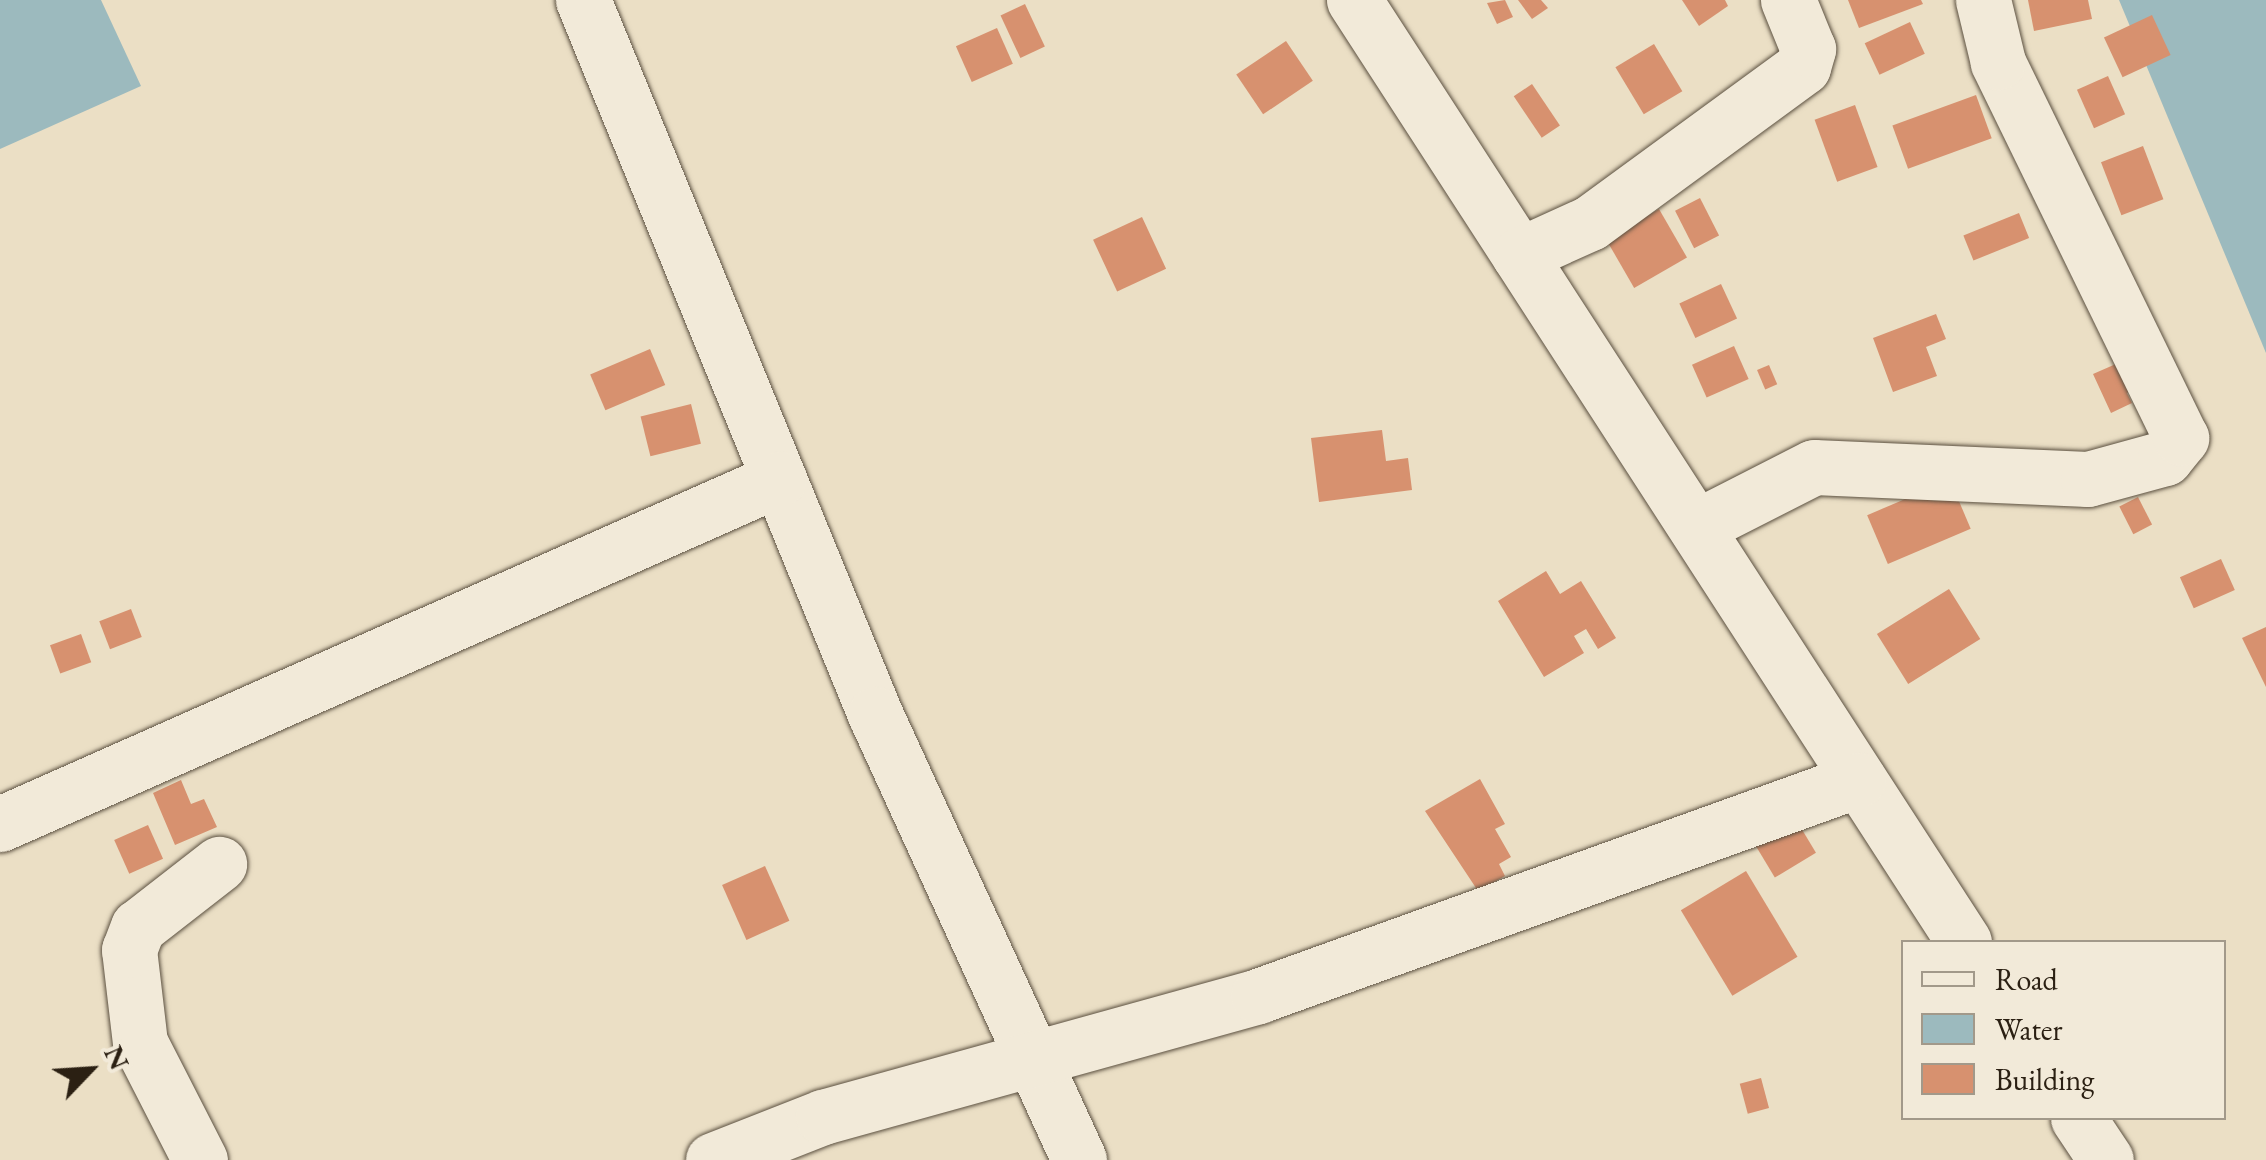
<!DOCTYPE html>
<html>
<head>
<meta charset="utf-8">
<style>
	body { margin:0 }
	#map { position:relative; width:2266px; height:1160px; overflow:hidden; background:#ebdfc5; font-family:"EB Garamond",serif }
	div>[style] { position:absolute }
	.water>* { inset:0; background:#9cbabe }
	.building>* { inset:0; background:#d7916f; transform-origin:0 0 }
	.roads { filter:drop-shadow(0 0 2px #5b5040) drop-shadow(0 0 2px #5b5040) }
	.minor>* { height:55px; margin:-27.5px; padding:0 27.5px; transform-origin:27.5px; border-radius:27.5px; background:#f2ead9 }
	span { translate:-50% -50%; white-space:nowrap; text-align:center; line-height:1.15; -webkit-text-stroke:8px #f2ead9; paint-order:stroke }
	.legend { position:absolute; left:1901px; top:940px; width:325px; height:180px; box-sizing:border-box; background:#f2ead9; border:2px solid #a2998a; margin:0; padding:12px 18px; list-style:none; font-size:30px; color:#2b2013 }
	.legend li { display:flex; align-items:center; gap:20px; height:50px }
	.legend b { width:50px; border:2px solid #a2998a }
	.north { position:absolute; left:40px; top:1020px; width:100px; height:100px; -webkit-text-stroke:8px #f2ead9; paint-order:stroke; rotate:65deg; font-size:28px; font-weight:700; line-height:40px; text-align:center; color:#2b2013 }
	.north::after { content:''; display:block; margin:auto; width:35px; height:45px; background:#2b2013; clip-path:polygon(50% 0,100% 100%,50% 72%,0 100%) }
</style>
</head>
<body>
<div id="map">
	<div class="water">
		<div style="clip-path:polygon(0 0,101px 0,141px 86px,0 149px)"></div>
		<div style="clip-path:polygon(2119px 0,2266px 0,2266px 353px)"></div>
	</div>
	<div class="building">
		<div style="clip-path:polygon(1505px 0,1513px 17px,1497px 24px,1487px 3px)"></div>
		<div style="clip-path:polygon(1518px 0,1541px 0,1548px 8px,1532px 19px)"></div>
		<div style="clip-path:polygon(1682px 0,1725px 0,1728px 6px,1699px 26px)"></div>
		<div style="clip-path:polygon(1848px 0,1921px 0,1923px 4px,1859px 28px)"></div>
		<div style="clip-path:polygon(2028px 0,2088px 0,2092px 19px,2034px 31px)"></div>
		<div style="left:1025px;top:4px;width:47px;height:27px;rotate:65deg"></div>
		<div style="left:2152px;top:15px;width:44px;height:53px;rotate:65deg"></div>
		<div style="left:1910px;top:22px;width:35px;height:50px;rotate:65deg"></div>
		<div style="left:997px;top:28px;width:39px;height:45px;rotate:66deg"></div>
		<div style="left:1286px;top:41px;width:48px;height:60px;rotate:56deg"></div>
		<div style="left:1654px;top:44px;width:55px;height:45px;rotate:59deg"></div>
		<div style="left:2108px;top:76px;width:42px;height:34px;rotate:66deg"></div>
		<div style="left:1532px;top:84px;width:50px;height:22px;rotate:56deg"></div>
		<div style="left:1976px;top:95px;width:46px;height:89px;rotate:70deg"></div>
		<div style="left:1855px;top:105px;width:66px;height:43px;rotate:70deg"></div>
		<div style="left:2143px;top:146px;width:57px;height:45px;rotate:69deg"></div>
		<div style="left:1700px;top:198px;width:42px;height:28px;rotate:63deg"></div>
		<div style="left:1659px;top:209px;width:56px;height:61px;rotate:60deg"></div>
		<div style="left:2019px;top:213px;width:27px;height:60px;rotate:68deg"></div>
		<div style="left:1142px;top:217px;width:57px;height:54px;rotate:65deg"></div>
		<div style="left:1721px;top:284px;width:38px;height:46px;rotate:65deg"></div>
		<div style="clip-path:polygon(1936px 314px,1946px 339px,1926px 347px,1937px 376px,1893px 392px,1873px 338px)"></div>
		<div style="left:1734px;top:346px;width:36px;height:46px;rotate:66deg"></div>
		<div style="left:650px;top:349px;width:39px;height:65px;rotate:67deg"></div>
		<div style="clip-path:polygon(2125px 360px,2139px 388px,2127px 393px,2132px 403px,2111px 413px,2093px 374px)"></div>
		<div style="left:1769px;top:365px;width:21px;height:13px;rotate:67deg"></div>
		<div style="left:691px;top:404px;width:41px;height:52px;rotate:76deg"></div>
		<div style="clip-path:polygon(1382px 430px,1386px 461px,1408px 458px,1412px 490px,1319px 502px,1311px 438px)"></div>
		<div style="left:1950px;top:480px;width:53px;height:90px;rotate:67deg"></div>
		<div style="left:2138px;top:497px;width:31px;height:21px;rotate:63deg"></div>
		<div style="left:2221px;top:559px;width:34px;height:45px;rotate:66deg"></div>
		<div style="clip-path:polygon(1546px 571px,1560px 594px,1581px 581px,1616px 638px,1598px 649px,1586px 629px,1574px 636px,1584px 653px,1544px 677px,1498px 601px)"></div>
		<div style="left:1949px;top:589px;width:59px;height:85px;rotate:58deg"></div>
		<div style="left:131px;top:609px;width:30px;height:34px;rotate:69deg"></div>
		<div style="clip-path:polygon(2266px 627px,2266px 687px,2242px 638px)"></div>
		<div style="left:81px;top:634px;width:30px;height:33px;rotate:70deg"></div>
		<div style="clip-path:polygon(1480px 779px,1505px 824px,1495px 829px,1511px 857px,1499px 864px,1505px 876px,1478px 891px,1425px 811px)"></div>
		<div style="clip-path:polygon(181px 780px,191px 804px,204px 799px,217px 827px,175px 845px,153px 793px)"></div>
		<div style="left:1783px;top:798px;width:64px;height:48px;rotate:59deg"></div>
		<div style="left:148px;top:825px;width:37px;height:37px;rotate:66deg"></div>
		<div style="left:765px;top:866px;width:60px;height:47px;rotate:66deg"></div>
		<div style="left:1746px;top:871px;width:100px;height:76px;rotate:59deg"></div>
		<div style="left:1761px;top:1078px;width:31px;height:22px;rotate:75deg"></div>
	</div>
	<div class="roads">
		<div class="minor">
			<div style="left:583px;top:0;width:771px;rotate:67.76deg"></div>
			<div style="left:875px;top:714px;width:490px;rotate:65.4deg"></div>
			<div style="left:1354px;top:0;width:1122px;rotate:57.07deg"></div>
			<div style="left:1519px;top:255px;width:78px;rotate:-24.3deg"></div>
			<div style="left:1590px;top:223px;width:264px;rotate:-36.2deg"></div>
			<div style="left:1803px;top:67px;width:19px;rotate:-74deg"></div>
			<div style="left:1808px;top:49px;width:53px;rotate:-112.2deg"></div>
			<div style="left:1696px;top:527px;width:132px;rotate:-27deg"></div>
			<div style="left:1814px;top:467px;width:274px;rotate:2.5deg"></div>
			<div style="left:2088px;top:479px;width:80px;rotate:-15.3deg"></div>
			<div style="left:2165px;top:458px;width:26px;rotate:-51deg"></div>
			<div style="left:2181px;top:438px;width:418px;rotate:-116deg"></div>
			<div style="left:1998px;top:62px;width:64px;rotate:-103.6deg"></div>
			<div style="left:0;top:824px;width:852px;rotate:-23.89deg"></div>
			<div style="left:2078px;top:1118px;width:50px;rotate:56.3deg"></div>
			<div style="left:200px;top:1160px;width:131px;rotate:-117.1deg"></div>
			<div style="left:140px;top:1043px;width:94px;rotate:-96.7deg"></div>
			<div style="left:129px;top:950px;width:25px;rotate:-69deg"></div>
			<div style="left:138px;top:927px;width:103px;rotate:-37.9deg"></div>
			<div style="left:713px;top:1160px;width:118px;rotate:-21.4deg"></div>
			<div style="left:823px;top:1117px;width:452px;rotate:-15.5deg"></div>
			<div style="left:1258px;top:996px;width:638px;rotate:-19.8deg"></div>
		</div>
	</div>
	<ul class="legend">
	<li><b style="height:12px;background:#f2ead9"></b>Road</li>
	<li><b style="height:28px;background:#9cbabe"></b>Water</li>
	<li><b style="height:28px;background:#d7916f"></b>Building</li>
	</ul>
	<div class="north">N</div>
</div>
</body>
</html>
